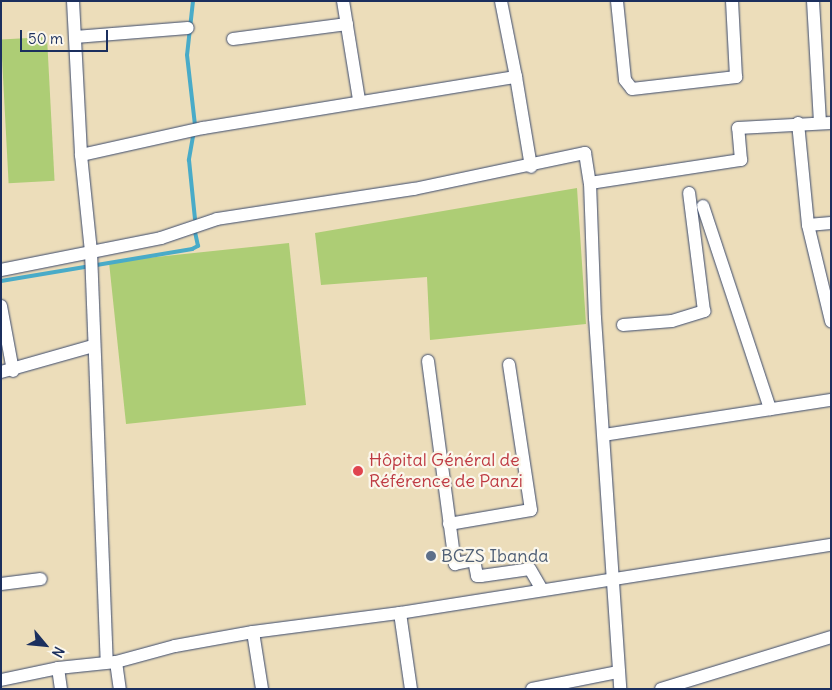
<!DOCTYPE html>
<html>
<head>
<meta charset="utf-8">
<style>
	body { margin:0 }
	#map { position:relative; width:832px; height:690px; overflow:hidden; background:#ecddba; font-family:Delius,sans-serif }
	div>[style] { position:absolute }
	.green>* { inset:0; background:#adcd75; transform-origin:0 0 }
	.stream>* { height:4px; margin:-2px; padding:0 2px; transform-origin:2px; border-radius:2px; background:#49abc8 }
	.roads { filter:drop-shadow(0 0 1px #3a496c) drop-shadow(0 0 1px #3a496c) }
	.minor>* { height:12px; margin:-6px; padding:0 6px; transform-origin:6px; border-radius:6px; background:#fff }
	.dots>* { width:14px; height:14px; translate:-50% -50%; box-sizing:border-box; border:2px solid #fbf7ec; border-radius:50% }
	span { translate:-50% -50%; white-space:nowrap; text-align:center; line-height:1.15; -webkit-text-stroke:4.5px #fbf7ec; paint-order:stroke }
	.health-label { font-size:18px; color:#be3a42 }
	.left { translate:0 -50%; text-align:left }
	.service-label { font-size:18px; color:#4e5e75 }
	.frame { position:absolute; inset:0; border:2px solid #1b2f5e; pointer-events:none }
	.north { position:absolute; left:20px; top:620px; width:50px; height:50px; -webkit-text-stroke:4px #fbf7ec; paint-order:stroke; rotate:118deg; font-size:14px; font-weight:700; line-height:20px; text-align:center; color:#1b2f5e }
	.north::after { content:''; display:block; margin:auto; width:18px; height:22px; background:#1b2f5e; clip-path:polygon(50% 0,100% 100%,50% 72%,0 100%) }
	.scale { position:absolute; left:20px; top:30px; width:88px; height:22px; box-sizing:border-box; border:2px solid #1b2f5e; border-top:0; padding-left:6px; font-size:15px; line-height:18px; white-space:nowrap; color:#1b2f5e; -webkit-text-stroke:4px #fbf7ec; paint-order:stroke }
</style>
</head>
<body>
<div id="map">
	<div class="green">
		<div style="left:47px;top:37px;width:144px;height:46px;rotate:87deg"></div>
		<div style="clip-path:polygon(577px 188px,586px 324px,430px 340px,427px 277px,321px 285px,315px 233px)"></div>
		<div style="left:289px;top:243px;width:163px;height:181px;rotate:84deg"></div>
	</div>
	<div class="stream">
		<div style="left:193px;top:1px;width:54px;rotate:96.3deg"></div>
		<div style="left:187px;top:55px;width:70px;rotate:83.5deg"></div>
		<div style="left:195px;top:125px;width:36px;rotate:100deg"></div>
		<div style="left:189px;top:160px;width:59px;rotate:84.2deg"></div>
		<div style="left:1px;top:281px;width:194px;rotate:-9.5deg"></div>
		<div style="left:192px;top:249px;width:7px;rotate:-27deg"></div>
		<div style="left:198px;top:246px;width:14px;rotate:-102deg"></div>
	</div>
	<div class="roads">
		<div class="minor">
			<div style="left:73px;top:1px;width:154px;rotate:87deg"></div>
			<div style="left:81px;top:155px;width:98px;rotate:84.1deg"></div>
			<div style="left:91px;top:252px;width:410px;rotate:87.8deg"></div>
			<div style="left:343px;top:1px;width:100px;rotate:80.8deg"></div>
			<div style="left:617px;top:1px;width:79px;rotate:84.2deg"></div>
			<div style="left:625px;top:80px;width:11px;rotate:52deg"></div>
			<div style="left:632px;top:89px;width:105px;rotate:-6.6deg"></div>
			<div style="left:736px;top:77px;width:76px;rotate:-93deg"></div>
			<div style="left:813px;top:1px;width:121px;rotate:86.7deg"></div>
			<div style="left:75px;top:37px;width:113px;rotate:-4.6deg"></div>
			<div style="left:233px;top:39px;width:115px;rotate:-7.5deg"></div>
			<div style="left:516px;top:77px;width:91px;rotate:80.5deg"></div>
			<div style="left:798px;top:123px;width:102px;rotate:84.4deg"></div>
			<div style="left:808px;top:225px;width:99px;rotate:76.5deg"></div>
			<div style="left:81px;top:155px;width:125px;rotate:-12.5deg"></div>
			<div style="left:203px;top:128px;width:317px;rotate:-9.3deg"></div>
			<div style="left:516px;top:77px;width:77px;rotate:-101.2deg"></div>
			<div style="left:590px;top:183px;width:135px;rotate:87.9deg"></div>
			<div style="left:595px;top:318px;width:372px;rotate:86.1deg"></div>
			<div style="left:703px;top:206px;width:214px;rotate:71.7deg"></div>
			<div style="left:808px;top:225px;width:23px;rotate:-5deg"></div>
			<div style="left:1px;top:270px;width:163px;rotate:-11.3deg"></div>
			<div style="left:161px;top:238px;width:59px;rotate:-18.7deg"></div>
			<div style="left:217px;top:219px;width:199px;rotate:-8.7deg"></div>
			<div style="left:414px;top:189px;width:175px;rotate:-11.9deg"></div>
			<div style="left:585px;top:153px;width:30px;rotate:81deg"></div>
			<div style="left:590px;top:183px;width:153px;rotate:-8.7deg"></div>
			<div style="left:741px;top:160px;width:32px;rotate:-95deg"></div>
			<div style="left:738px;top:128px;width:93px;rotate:-3.1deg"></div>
			<div style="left:1px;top:306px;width:66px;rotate:79.5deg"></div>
			<div style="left:623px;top:325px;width:49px;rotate:-4.7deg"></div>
			<div style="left:672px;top:321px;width:34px;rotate:-17deg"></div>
			<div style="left:704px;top:311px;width:119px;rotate:-97.2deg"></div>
			<div style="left:428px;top:361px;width:205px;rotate:82.4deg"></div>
			<div style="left:455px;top:564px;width:19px;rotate:-12deg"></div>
			<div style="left:474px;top:560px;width:16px;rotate:79deg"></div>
			<div style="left:477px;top:576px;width:4px"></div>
			<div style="left:481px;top:576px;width:49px;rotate:-8.1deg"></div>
			<div style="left:530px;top:569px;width:24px;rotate:60deg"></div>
			<div style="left:1px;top:372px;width:96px;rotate:-15.8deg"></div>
			<div style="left:604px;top:435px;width:230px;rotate:-8.8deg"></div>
			<div style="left:449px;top:524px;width:83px;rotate:-9.7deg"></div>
			<div style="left:531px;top:510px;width:147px;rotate:-98.6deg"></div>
			<div style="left:1px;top:584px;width:40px;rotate:-7.1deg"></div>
			<div style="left:400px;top:613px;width:77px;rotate:81.8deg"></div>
			<div style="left:253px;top:632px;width:58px;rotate:81deg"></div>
			<div style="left:116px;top:662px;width:27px;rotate:82deg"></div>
			<div style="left:58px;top:668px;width:21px;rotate:82deg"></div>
			<div style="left:1px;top:680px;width:58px;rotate:-11.9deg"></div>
			<div style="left:58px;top:668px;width:58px;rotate:-5.9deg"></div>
			<div style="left:116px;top:662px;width:61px;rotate:-15.2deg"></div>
			<div style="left:175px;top:646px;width:79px;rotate:-10.2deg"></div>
			<div style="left:253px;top:632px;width:148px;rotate:-7.4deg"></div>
			<div style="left:400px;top:613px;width:436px;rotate:-9deg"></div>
			<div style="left:532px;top:689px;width:88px;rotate:-11.2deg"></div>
			<div style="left:661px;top:689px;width:178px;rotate:-17deg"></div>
		</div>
	</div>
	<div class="dots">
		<div style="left:358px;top:471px;background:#e0444e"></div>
		<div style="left:431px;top:556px;background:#5c6f8a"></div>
	</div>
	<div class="health-label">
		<span class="left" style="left:369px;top:471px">Hôpital Général de<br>Référence de Panzi</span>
	</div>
	<div class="service-label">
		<span class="left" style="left:441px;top:556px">BCZS Ibanda</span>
	</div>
	<div class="frame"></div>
	<div class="north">N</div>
	<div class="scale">50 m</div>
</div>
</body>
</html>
